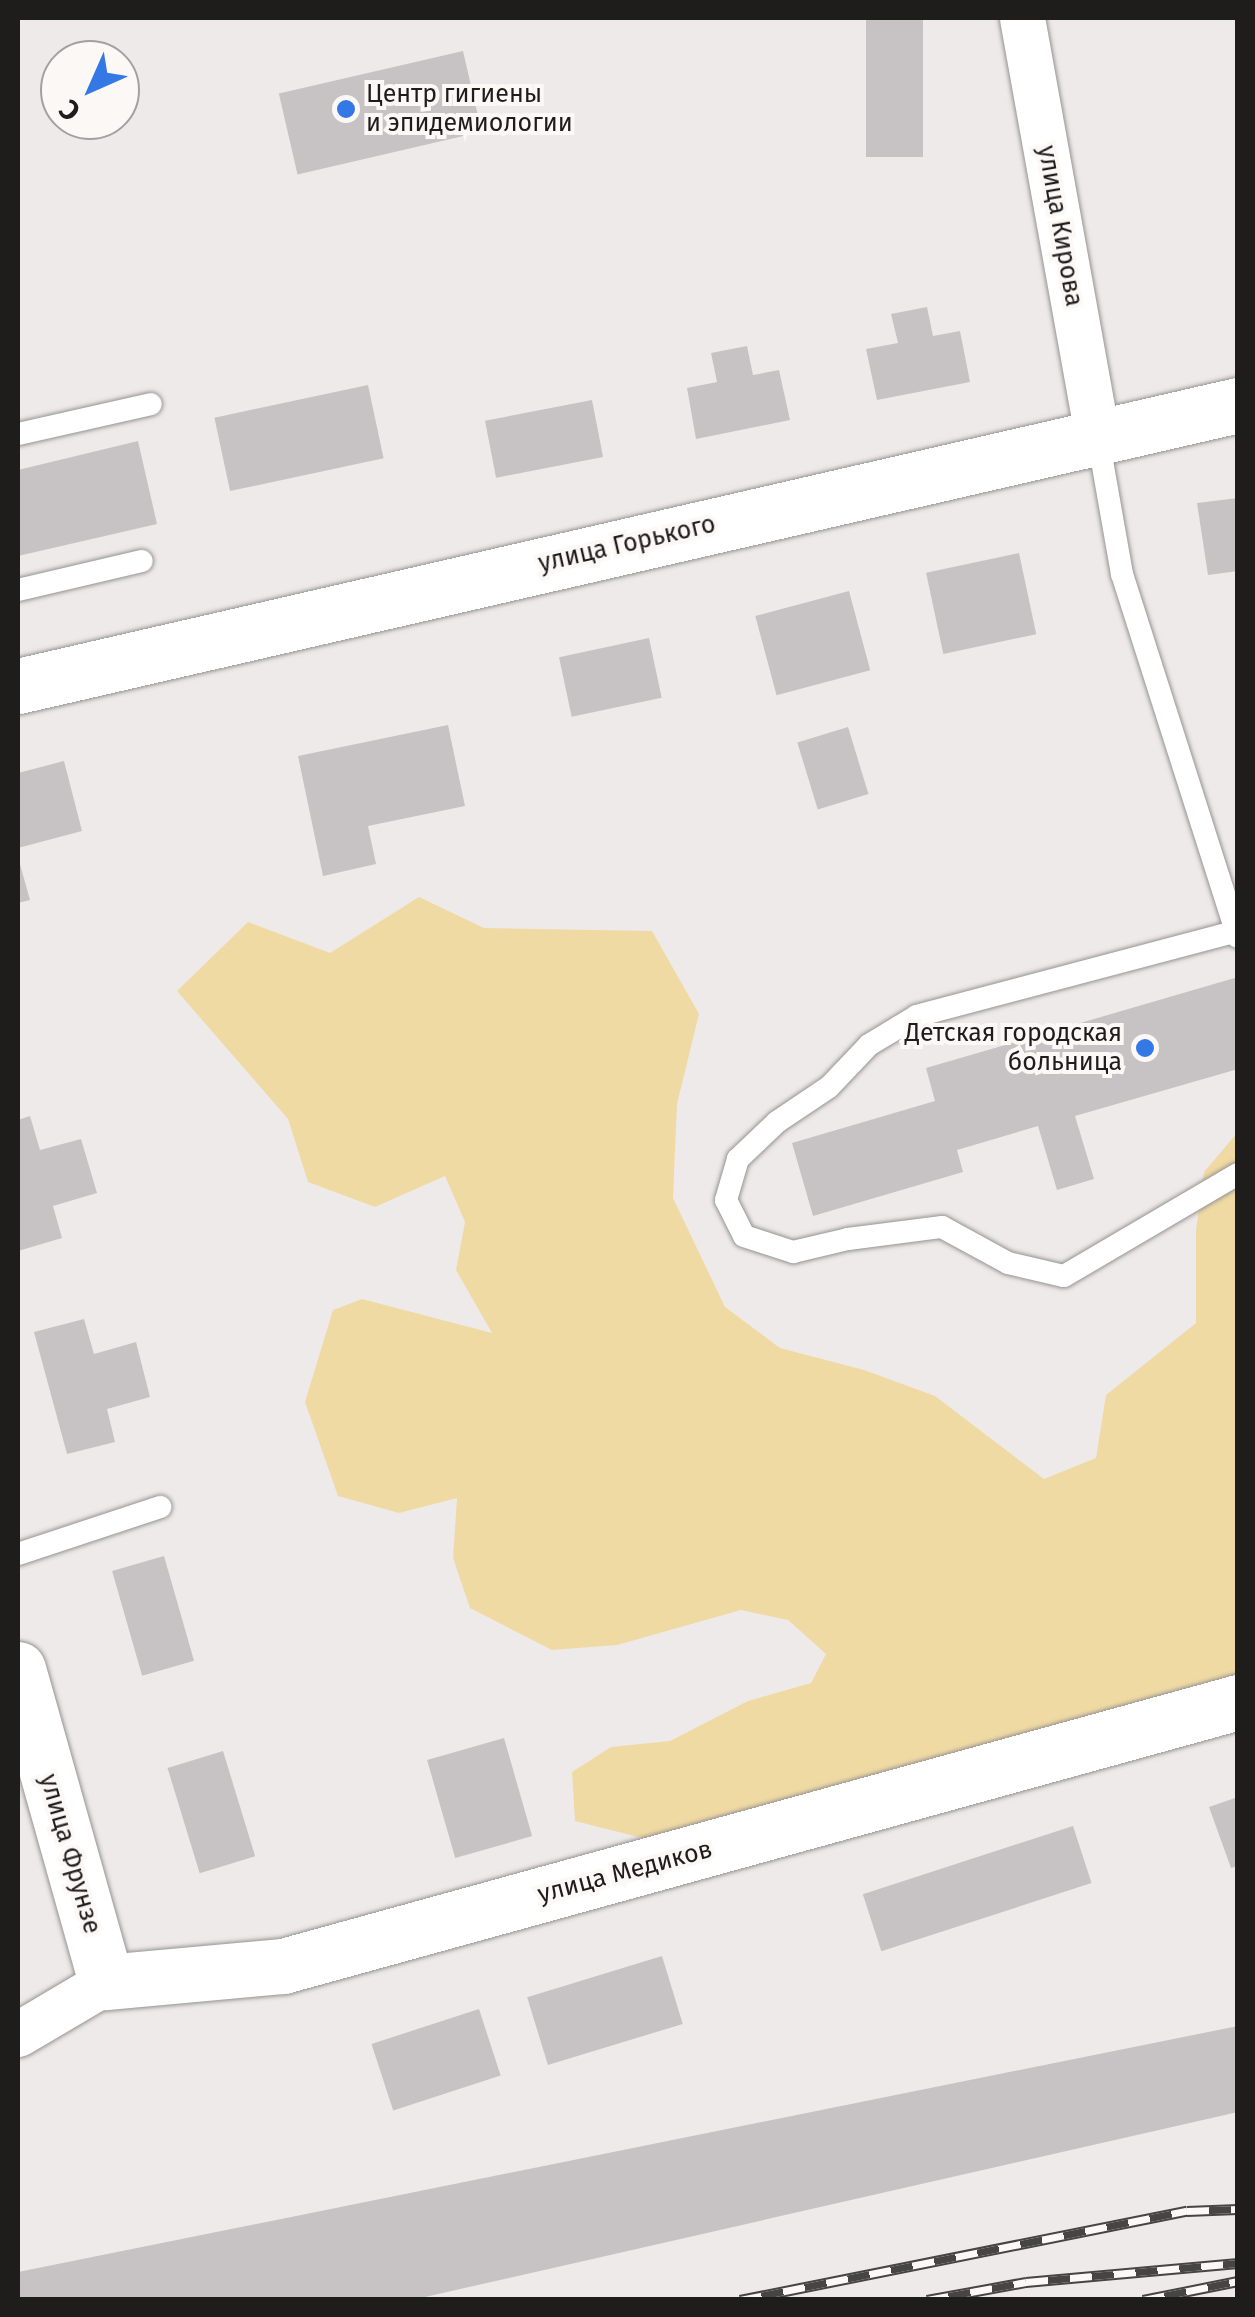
<!DOCTYPE html>
<html>
<head>
<meta charset="utf-8">
<style>
	body { margin:0 }
	#map { position:relative; width:1255px; height:2317px; overflow:hidden; background:#eeeae9; font-family:"Fira Sans",sans-serif }
	div>[style] { position:absolute }
	.green>* { inset:0; background:#f0daa4 }
	.building>* { inset:0; background:#c7c3c4; transform-origin:0 0 }
	.roads { filter:drop-shadow(0 0 2px #979392) drop-shadow(0 0 2px #979392) }
	.service>* { height:22px; margin:-11px; padding:0 11px; transform-origin:11px; border-radius:11px; background:#fff }
	.minor>* { height:45px; margin:-22.5px; padding:0 22.5px; transform-origin:22.5px; border-radius:22.5px; background:#fff }
	.tertiary>* { height:55px; margin:-27.5px; padding:0 27.5px; transform-origin:27.5px; border-radius:27.5px; background:#fff }
	.rail>* { height:11px; margin-top:-5.5px; transform-origin:0; background:repeating-linear-gradient(90deg,#fcf8f6 0 22px,#474544 0 44px); box-sizing:border-box; border-block:2px solid #474544 }
	.dots>* { width:28px; height:28px; translate:-50% -50%; box-sizing:border-box; border:5px solid #fcf8f6; border-radius:50% }
	span { translate:-50% -50%; white-space:nowrap; text-align:center; line-height:1.15; -webkit-text-stroke:8px #fcf8f6; paint-order:stroke }
	.poi-label { font-size:25px; color:#1e1d1c }
	.left { translate:0 -50%; text-align:left }
	.right { translate:-100% -50%; text-align:right }
	.street-label { font-size:25px; color:#1e1d1c }
	.frame { position:absolute; inset:0; border:20px solid #1e1d1c; pointer-events:none }
	.north { position:absolute; left:40px; top:40px; width:100px; height:100px; box-sizing:border-box; background:#fcf8f6; border:2px solid #a3a09f; border-radius:50%; rotate:225deg; font-size:28px; font-weight:700; line-height:40px; text-align:center; color:#1e1d1c }
	.north::after { content:''; display:block; margin:auto; width:35px; height:45px; background:#3378e5; clip-path:polygon(50% 0,100% 100%,50% 72%,0 100%) }
</style>
</head>
<body>
<div id="map">
	<div class="green">
		<div style="clip-path:polygon(419px 897px,484px 928px,652px 931px,699px 1014px,677px 1104px,673px 1198px,725px 1307px,780px 1348px,864px 1370px,935px 1396px,1044px 1479px,1096px 1458px,1106px 1395px,1196px 1323px,1196px 1230px,1204px 1172px,1237px 1133px,1237px 1679px,658px 1842px,575px 1821px,572px 1772px,611px 1747px,670px 1741px,748px 1701px,811px 1683px,826px 1654px,788px 1620px,741px 1610px,617px 1645px,552px 1650px,470px 1608px,453px 1558px,457px 1498px,399px 1513px,338px 1496px,305px 1402px,333px 1310px,362px 1299px,492px 1333px,456px 1270px,465px 1222px,445px 1176px,375px 1207px,308px 1182px,288px 1119px,177px 991px,248px 922px,330px 953px)"></div>
	</div>
	<div class="building">
		<div style="left:866px;top:18px;width:57px;height:139px"></div>
		<div style="left:463px;top:51px;width:83px;height:189px;rotate:77deg"></div>
		<div style="clip-path:polygon(927px 307px,933px 336px,960px 331px,970px 382px,877px 400px,866px 349px,898px 343px,891px 314px)"></div>
		<div style="clip-path:polygon(747px 346px,753px 375px,779px 370px,790px 420px,696px 439px,687px 388px,717px 382px,711px 353px)"></div>
		<div style="left:368px;top:385px;width:75px;height:157px;rotate:78deg"></div>
		<div style="left:592px;top:400px;width:58px;height:109px;rotate:79deg"></div>
		<div style="clip-path:polygon(138px 441px,157px 524px,18px 556px,18px 470px)"></div>
		<div style="clip-path:polygon(1238px 498px,1238px 571px,1208px 575px,1197px 503px)"></div>
		<div style="left:1019px;top:553px;width:83px;height:95px;rotate:78deg"></div>
		<div style="left:849px;top:591px;width:82px;height:97px;rotate:75deg"></div>
		<div style="left:649px;top:638px;width:61px;height:92px;rotate:78deg"></div>
		<div style="clip-path:polygon(448px 725px,465px 806px,368px 826px,376px 864px,323px 876px,298px 756px)"></div>
		<div style="left:848px;top:727px;width:70px;height:53px;rotate:73deg"></div>
		<div style="clip-path:polygon(64px 761px,82px 831px,18px 848px,18px 773px)"></div>
		<div style="clip-path:polygon(18px 857px,30px 900px,18px 903px)"></div>
		<div style="clip-path:polygon(1238px 977px,1238px 1069px,1075px 1116px,1094px 1179px,1057px 1190px,1038px 1126px,957px 1150px,963px 1172px,813px 1216px,792px 1143px,935px 1101px,926px 1068px)"></div>
		<div style="clip-path:polygon(30px 1116px,40px 1150px,81px 1139px,97px 1193px,53px 1206px,62px 1238px,18px 1251px,18px 1120px)"></div>
		<div style="clip-path:polygon(84px 1319px,94px 1354px,136px 1342px,150px 1397px,107px 1409px,115px 1442px,67px 1454px,34px 1332px)"></div>
		<div style="left:164px;top:1556px;width:109px;height:54px;rotate:74deg"></div>
		<div style="left:504px;top:1738px;width:102px;height:80px;rotate:74deg"></div>
		<div style="left:223px;top:1751px;width:110px;height:58px;rotate:73deg"></div>
		<div style="clip-path:polygon(1238px 1797px,1238px 1866px,1231px 1868px,1209px 1807px)"></div>
		<div style="left:1073px;top:1826px;width:60px;height:221px;rotate:72deg"></div>
		<div style="left:662px;top:1956px;width:71px;height:141px;rotate:73deg"></div>
		<div style="left:479px;top:2009px;width:70px;height:113px;rotate:72deg"></div>
		<div style="clip-path:polygon(1238px 2026px,1238px 2112px,412px 2300px,18px 2300px,18px 2272px)"></div>
	</div>
	<div class="roads">
		<div class="service">
			<div style="left:18px;top:434px;width:136px;rotate:-12.7deg"></div>
			<div style="left:1098px;top:438px;width:138px;rotate:80deg"></div>
			<div style="left:1122px;top:574px;width:381px;rotate:72.3deg"></div>
			<div style="left:18px;top:590px;width:127px;rotate:-13.2deg"></div>
			<div style="left:1234px;top:932px;width:328px;rotate:165.2deg"></div>
			<div style="left:917px;top:1016px;width:56px;rotate:148.9deg"></div>
			<div style="left:869px;top:1045px;width:58px;rotate:133.6deg"></div>
			<div style="left:829px;top:1087px;width:63px;rotate:146.1deg"></div>
			<div style="left:777px;top:1122px;width:54px;rotate:136.5deg"></div>
			<div style="left:738px;top:1159px;width:43px;rotate:106.3deg"></div>
			<div style="left:726px;top:1200px;width:40px;rotate:63.4deg"></div>
			<div style="left:744px;top:1236px;width:52px;rotate:18.1deg"></div>
			<div style="left:793px;top:1252px;width:57px;rotate:-13.3deg"></div>
			<div style="left:848px;top:1239px;width:95px;rotate:-7.3deg"></div>
			<div style="left:942px;top:1227px;width:75px;rotate:28.6deg"></div>
			<div style="left:1008px;top:1263px;width:57px;rotate:13.1deg"></div>
			<div style="left:1064px;top:1276px;width:202px;rotate:-30.4deg"></div>
			<div style="left:18px;top:1554px;width:150px;rotate:-18.3deg"></div>
		</div>
		<div class="minor">
			<div style="left:1022px;top:18px;width:423px;rotate:79.8deg"></div>
			<div style="left:18px;top:2034px;width:102px;rotate:-30.6deg"></div>
		</div>
		<div class="tertiary">
			<div style="left:18px;top:686px;width:1252px;rotate:-12.97deg"></div>
			<div style="left:18px;top:1669px;width:325px;rotate:74.3deg"></div>
			<div style="left:106px;top:1982px;width:178px;rotate:-5.2deg"></div>
			<div style="left:283px;top:1966px;width:991px;rotate:-15.45deg"></div>
		</div>
	</div>
	<div class="rail">
		<div style="left:740px;top:2300px;width:456px;rotate:-11.3deg"></div>
		<div style="left:1187px;top:2211px;width:51px;rotate:-2.2deg"></div>
		<div style="left:927px;top:2300px;width:101px;rotate:-10.3deg"></div>
		<div style="left:1026px;top:2282px;width:213px;rotate:-5.1deg"></div>
		<div style="left:1143px;top:2300px;width:97px;rotate:-11.3deg"></div>
	</div>
	<div class="dots">
		<div style="left:346px;top:109px;background:#3378e5"></div>
		<div style="left:1145px;top:1048px;background:#3378e5"></div>
	</div>
	<div class="poi-label">
		<span class="left" style="left:366px;top:109px">Центр гигиены<br>и эпидемиологии</span>
		<span class="right" style="left:1122px;top:1048px">Детская городская<br>больница</span>
	</div>
	<div class="street-label">
		<span style="left:1060px;top:226px;rotate:80deg">улица Кирова</span>
		<span style="left:627px;top:544px;rotate:-13deg">улица Горького</span>
		<span style="left:70px;top:1854px;rotate:74deg">улица Фрунзе</span>
		<span style="left:625px;top:1872px;rotate:-15deg">улица Медиков</span>
	</div>
	<div class="frame"></div>
	<div class="north">С</div>
</div>
</body>
</html>
